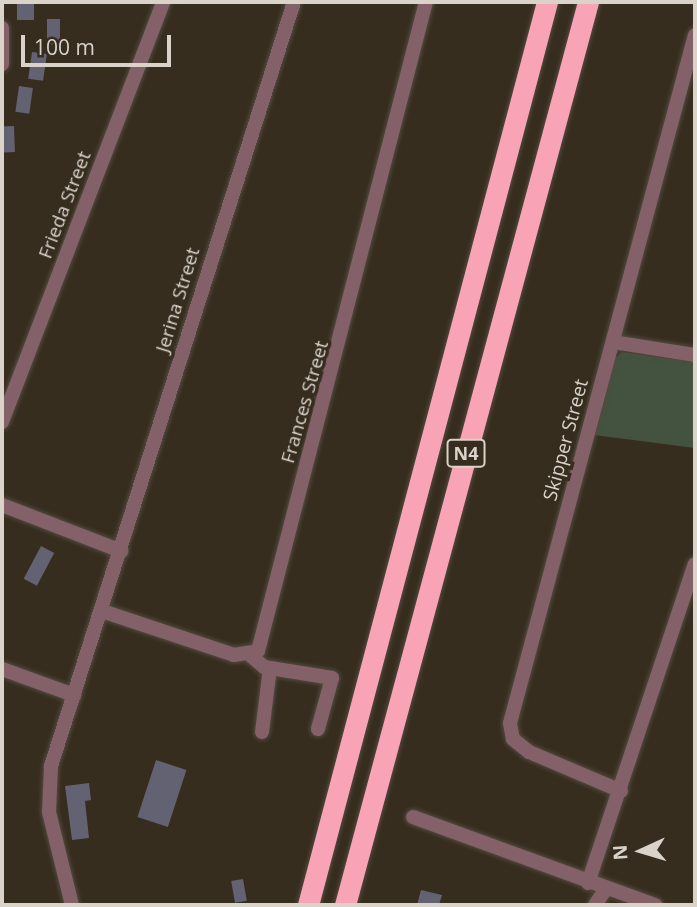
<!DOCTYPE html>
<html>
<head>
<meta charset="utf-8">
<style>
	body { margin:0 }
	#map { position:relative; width:697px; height:907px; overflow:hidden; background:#362d1f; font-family:"Open Sans",sans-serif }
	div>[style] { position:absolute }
	.green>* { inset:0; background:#435340 }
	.building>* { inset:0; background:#626273; transform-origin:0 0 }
	.roads { filter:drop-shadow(0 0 2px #534b3e) drop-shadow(0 0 2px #534b3e) }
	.minor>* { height:14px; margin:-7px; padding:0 7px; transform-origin:7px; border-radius:7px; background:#846168 }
	.highway>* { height:21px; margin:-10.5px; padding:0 10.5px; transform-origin:10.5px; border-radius:10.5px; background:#f9a3b7 }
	span { translate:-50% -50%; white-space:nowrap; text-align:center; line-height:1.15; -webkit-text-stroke:7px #362d1f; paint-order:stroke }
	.shield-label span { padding:2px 5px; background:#362d1f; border:2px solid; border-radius:5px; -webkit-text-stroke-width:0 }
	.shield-label { font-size:18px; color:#d9d3ca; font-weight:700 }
	.street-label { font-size:19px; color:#d9d3ca }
	.frame { position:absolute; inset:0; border:4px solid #d9d3ca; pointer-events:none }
	.north { position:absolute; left:606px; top:816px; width:70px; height:70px; -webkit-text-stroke:5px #362d1f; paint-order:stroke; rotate:266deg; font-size:19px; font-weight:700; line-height:28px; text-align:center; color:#d9d3ca }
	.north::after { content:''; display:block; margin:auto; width:24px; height:32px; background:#d9d3ca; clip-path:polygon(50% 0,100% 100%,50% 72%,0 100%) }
	.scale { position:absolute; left:21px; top:35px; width:150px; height:32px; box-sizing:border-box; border:4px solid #d9d3ca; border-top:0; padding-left:9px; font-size:21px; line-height:24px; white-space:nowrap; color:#d9d3ca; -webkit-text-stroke:5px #362d1f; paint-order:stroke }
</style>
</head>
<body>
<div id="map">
	<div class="green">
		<div style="clip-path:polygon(622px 352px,695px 362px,695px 448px,594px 435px,612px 361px)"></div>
	</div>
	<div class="building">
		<div style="left:17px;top:2px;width:17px;height:18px"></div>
		<div style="left:47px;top:19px;width:13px;height:26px"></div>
		<div style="left:32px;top:52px;width:15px;height:27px;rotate:8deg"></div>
		<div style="left:19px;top:86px;width:14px;height:26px;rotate:8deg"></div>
		<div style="left:14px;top:126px;width:26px;height:12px;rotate:88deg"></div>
		<div style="left:41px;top:546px;width:15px;height:37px;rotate:28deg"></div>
		<div style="left:156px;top:760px;width:32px;height:60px;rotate:18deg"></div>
		<div style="clip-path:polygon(89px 783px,91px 800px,85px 801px,89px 838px,72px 840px,65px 786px)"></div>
		<div style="left:243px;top:879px;width:22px;height:12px;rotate:80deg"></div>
		<div style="clip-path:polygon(421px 890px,442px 895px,439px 905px,417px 905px)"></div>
	</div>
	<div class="roads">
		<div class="minor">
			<div style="left:2px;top:28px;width:36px;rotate:90deg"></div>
			<div style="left:613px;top:342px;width:83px;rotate:9deg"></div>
			<div style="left:2px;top:422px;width:450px;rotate:-69deg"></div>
			<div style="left:2px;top:505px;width:128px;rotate:21.1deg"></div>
			<div style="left:102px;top:611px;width:139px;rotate:18.4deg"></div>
			<div style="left:234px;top:655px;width:24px;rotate:-9deg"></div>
			<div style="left:258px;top:651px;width:670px;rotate:-75.49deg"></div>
			<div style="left:251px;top:656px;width:17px;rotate:40deg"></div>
			<div style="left:264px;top:667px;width:69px;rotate:9.2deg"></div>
			<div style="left:332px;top:678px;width:53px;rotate:105.4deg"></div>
			<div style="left:2px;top:669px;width:77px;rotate:19.9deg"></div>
			<div style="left:262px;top:732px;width:64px;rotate:-82.9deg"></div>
			<div style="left:621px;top:791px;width:100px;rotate:-157deg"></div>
			<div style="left:529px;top:752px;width:21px;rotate:-141deg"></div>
			<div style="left:513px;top:739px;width:16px;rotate:-101deg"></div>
			<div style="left:510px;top:723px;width:712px;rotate:-74.95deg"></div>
			<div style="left:413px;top:817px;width:258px;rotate:20deg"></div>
			<div style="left:588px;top:883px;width:336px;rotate:-71.5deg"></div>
			<div style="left:72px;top:905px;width:96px;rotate:-103.9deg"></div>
			<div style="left:49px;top:812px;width:46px;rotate:-87.5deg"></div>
			<div style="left:51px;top:766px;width:802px;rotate:-72.36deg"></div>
			<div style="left:595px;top:905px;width:18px;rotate:-56deg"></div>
		</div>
		<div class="highway">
			<div style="left:308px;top:905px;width:934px;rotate:-75.18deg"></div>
			<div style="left:345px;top:905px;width:935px;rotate:-74.94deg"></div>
		</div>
	</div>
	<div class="shield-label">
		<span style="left:466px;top:453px">N4</span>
	</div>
	<div class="street-label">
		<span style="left:65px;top:205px;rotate:-69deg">Frieda Street</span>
		<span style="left:178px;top:300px;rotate:-73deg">Jerina Street</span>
		<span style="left:305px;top:402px;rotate:-74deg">Frances Street</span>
		<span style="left:566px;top:440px;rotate:-75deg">Skipper Street</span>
	</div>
	<div class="frame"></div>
	<div class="north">N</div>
	<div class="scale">100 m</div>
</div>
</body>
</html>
